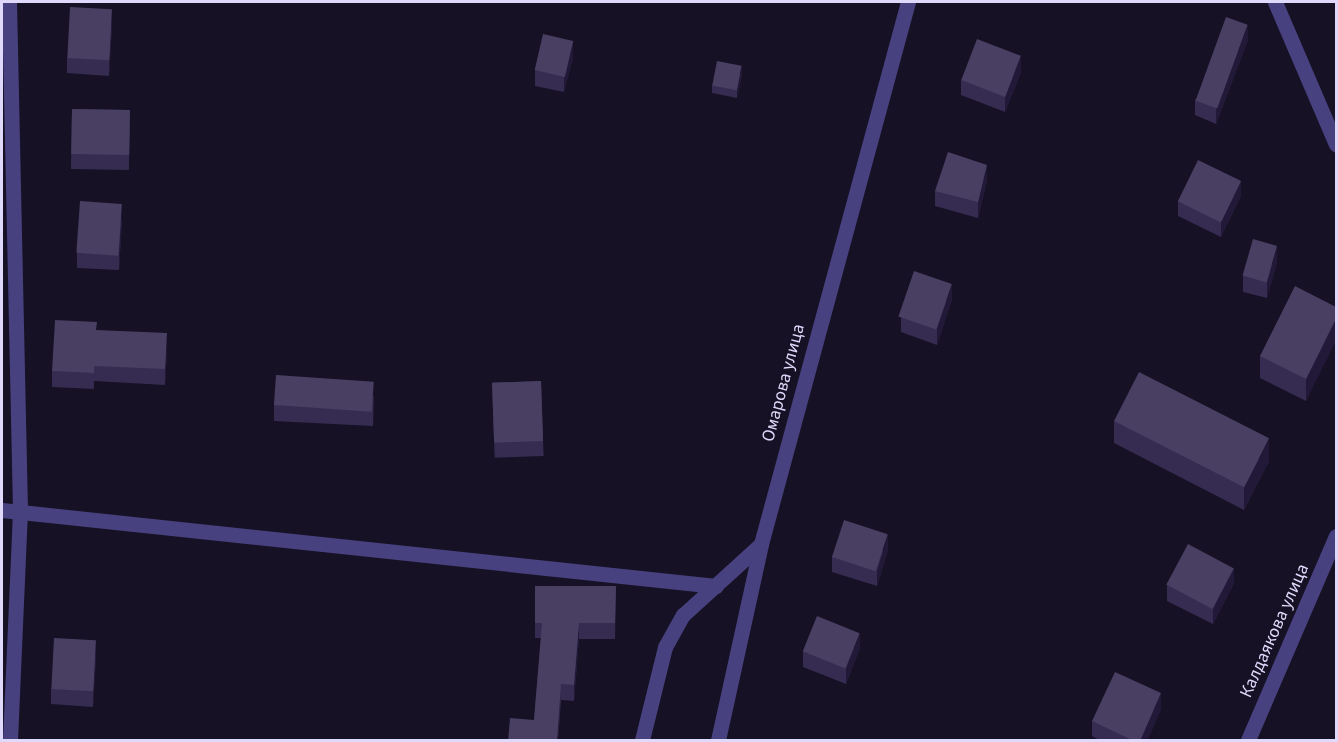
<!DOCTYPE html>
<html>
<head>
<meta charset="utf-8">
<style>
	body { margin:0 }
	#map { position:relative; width:1338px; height:742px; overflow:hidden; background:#161124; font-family:"Source Sans 3",sans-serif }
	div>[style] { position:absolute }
	.street>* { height:15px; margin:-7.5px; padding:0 7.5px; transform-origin:7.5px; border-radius:7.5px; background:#48417f }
	.wall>* { inset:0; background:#362c51; transform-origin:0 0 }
	.shaded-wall>* { inset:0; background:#211937 }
	.building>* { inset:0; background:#483f63; transform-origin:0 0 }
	span { translate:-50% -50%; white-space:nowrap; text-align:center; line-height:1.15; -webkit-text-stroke:5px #161124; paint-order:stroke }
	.street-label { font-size:18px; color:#dfd9fb }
	.frame { position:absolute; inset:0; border:3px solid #dfd9fb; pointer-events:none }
</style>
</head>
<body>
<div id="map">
	<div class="street">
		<div style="left:9px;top:2px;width:509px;rotate:88.76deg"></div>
		<div style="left:20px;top:511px;width:229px;rotate:92.5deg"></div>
		<div style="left:1275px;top:2px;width:155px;rotate:66.8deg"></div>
		<div style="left:2px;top:510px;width:718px;rotate:6.08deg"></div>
		<div style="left:642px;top:740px;width:96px;rotate:-76.1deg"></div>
		<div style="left:665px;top:647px;width:37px;rotate:-61deg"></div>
		<div style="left:683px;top:615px;width:105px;rotate:-42.3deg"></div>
		<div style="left:761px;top:544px;width:562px;rotate:-74.83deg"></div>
		<div style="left:718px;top:740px;width:201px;rotate:-77.6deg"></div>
		<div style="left:1248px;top:740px;width:222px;rotate:-66.7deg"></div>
	</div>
	<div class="wall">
		<div style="clip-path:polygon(112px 25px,109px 76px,67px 73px,67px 58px)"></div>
		<div style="clip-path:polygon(1248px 40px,1216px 124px,1195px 115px,1195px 100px)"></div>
		<div style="clip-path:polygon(573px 57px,564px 92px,535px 86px,535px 70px)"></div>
		<div style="clip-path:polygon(1021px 72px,1005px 112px,961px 95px,961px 80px)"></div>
		<div style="clip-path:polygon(742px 74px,737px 98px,712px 93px,712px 85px)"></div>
		<div style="left:72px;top:109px;width:58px;height:60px;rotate:1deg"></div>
		<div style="clip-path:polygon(987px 180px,978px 218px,935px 206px,935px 191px)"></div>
		<div style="clip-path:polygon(1241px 196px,1221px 237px,1178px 216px,1178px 201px)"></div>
		<div style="clip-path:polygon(122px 219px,119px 270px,77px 268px,77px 253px)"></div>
		<div style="clip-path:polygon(1277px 262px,1267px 298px,1243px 292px,1243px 276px)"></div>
		<div style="clip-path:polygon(952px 299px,937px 345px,901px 332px,901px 317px)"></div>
		<div style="clip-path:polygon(1336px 307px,1306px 401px,1260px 378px,1260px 356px)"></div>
		<div style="clip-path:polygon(167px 349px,165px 385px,94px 381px,94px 389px,52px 387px,52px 371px)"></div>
		<div style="left:541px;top:381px;width:75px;height:49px;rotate:88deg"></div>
		<div style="clip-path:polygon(374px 396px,373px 426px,274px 421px,274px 405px)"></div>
		<div style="clip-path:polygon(1114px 421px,1269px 461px,1244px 510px,1114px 443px)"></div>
		<div style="clip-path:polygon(888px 550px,877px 586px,832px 572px,832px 557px)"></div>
		<div style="clip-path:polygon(1234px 583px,1213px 624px,1167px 601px,1167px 585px)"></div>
		<div style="clip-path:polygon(535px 586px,616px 586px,615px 639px,579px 639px,574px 701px,561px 700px,558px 741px,508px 741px,534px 720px,541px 638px,535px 638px)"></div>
		<div style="clip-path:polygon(860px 648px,846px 684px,803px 667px,803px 651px)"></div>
		<div style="clip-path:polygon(96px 655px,93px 707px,51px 704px,51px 689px)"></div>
		<div style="clip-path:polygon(1161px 709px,1147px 741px,1101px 741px,1092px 736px,1092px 721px)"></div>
	</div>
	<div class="shaded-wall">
		<div style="clip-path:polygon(112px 9px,112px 25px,109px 76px,109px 61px)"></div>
		<div style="clip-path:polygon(1248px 25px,1248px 40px,1216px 124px,1216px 108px)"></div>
		<div style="clip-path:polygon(573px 41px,573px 57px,564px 92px,564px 77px)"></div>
		<div style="clip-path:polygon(1021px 56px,1021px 72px,1005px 112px,1005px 97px)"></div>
		<div style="clip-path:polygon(742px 66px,742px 74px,737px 98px,737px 90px)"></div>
		<div style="clip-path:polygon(987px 165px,987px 180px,978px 218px,978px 202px)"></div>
		<div style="clip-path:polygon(1241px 181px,1241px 196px,1221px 237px,1221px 221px)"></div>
		<div style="clip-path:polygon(122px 204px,122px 219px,119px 270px,119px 255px)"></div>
		<div style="clip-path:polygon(1277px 246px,1277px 262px,1267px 298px,1267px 283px)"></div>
		<div style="clip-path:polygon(952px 284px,952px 299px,937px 345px,937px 329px)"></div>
		<div style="clip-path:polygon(1336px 319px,1336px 341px,1306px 401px,1306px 379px)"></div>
		<div style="clip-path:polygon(167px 333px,167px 349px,165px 385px,165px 369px)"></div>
		<div style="clip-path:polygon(374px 381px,374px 396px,373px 426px,373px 411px)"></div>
		<div style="clip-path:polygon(1269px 439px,1269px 461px,1244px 510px,1244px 488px)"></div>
		<div style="clip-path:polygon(888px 534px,888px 550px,877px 586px,877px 571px)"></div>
		<div style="clip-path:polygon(1234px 568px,1234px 583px,1213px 624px,1213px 609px)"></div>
		<div style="clip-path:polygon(579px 623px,579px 639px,574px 701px,574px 685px)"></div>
		<div style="clip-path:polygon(860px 633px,860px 648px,846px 684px,846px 668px)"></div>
		<div style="clip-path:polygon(96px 640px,96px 655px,93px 707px,93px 691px)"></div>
		<div style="clip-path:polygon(561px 684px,558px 741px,557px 741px)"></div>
		<div style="clip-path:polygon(1161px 693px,1161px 709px,1147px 741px,1140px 741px)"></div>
	</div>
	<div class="building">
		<div style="left:70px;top:7px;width:42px;height:51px;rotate:3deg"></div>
		<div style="left:1226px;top:17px;width:23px;height:89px;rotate:20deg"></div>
		<div style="left:543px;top:34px;width:31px;height:37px;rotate:13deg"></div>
		<div style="left:977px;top:39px;width:47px;height:44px;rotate:21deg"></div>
		<div style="left:717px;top:61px;width:25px;height:25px;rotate:11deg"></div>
		<div style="left:72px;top:109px;width:58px;height:45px;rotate:1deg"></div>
		<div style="clip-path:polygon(948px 152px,987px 165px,978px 202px,935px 191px)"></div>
		<div style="left:1198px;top:160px;width:48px;height:46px;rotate:26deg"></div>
		<div style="left:80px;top:201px;width:42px;height:52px;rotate:4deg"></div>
		<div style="left:1253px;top:239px;width:25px;height:38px;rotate:16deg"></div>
		<div style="left:914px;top:271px;width:40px;height:48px;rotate:19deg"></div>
		<div style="clip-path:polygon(1295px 286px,1336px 307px,1336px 319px,1306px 379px,1260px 356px)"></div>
		<div style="clip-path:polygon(55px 320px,97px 322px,96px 330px,167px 333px,165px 369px,94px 366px,94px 373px,52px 371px)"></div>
		<div style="left:1139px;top:372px;width:146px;height:55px;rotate:27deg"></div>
		<div style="left:276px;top:375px;width:98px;height:30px;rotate:4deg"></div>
		<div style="left:541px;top:381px;width:60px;height:49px;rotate:88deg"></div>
		<div style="left:844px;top:520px;width:46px;height:39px;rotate:18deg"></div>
		<div style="left:1188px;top:544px;width:52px;height:46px;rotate:28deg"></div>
		<div style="clip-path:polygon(535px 586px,616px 586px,615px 623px,579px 623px,574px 685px,561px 684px,557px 741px,508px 741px,510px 718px,534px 720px,542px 623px,535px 623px)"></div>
		<div style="left:817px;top:616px;width:46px;height:38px;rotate:22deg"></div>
		<div style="left:54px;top:638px;width:42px;height:51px;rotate:3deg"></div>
		<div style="clip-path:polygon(1115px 672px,1161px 693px,1140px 741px,1134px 741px,1092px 721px)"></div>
	</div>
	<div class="street-label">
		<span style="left:784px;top:383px;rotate:-75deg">Омарова улица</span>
		<span style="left:1275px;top:631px;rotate:-66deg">Калдаякова улица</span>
	</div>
	<div class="frame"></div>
</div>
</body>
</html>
